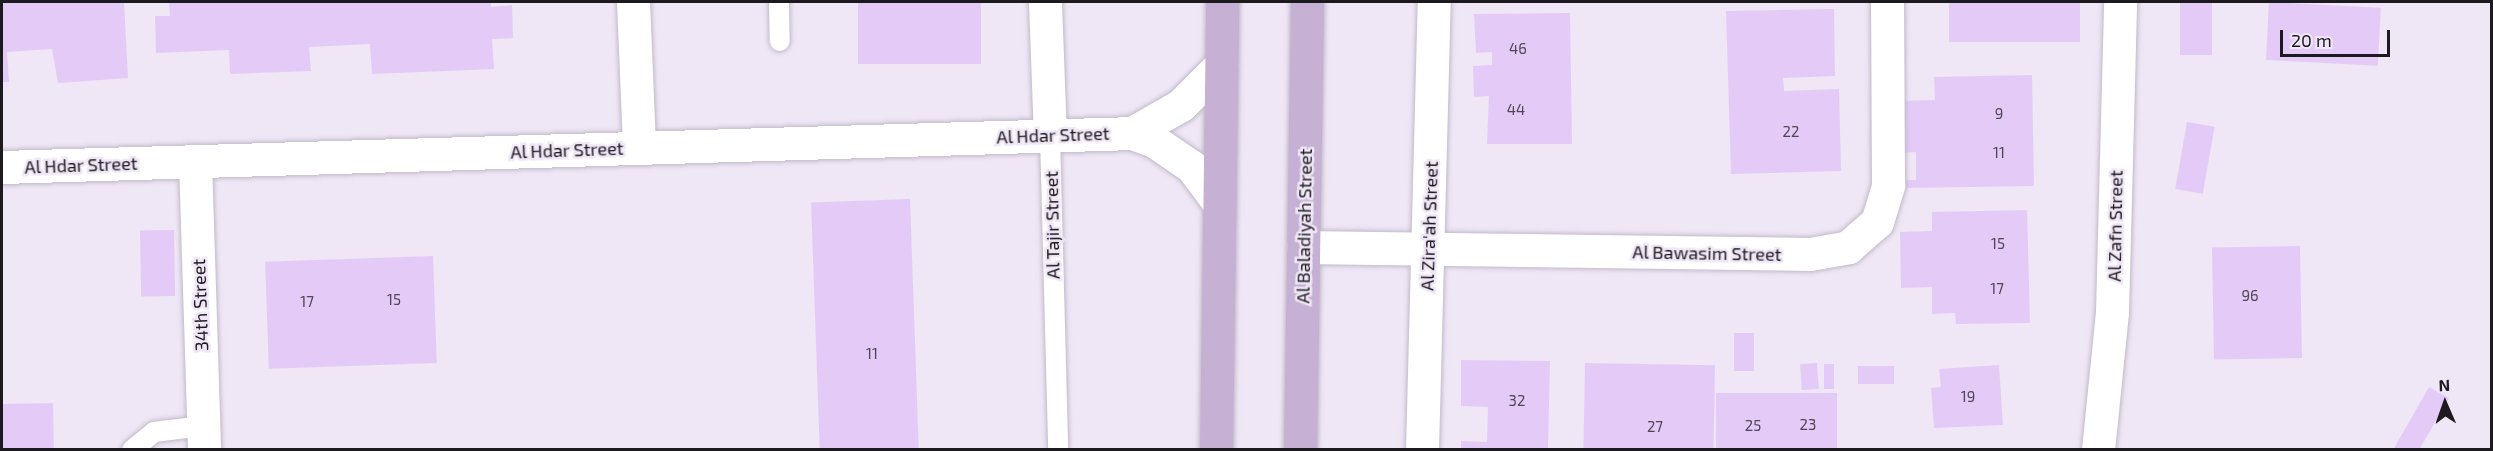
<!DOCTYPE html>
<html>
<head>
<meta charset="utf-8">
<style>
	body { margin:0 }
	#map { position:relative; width:2493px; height:451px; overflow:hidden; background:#efe6f6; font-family:"Exo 2",sans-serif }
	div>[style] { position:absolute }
	.building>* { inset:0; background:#e4cbf7; transform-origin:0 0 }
	.roads { filter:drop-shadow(0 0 2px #c2b9c8) drop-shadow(0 0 2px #c2b9c8) }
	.service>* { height:20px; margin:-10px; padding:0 10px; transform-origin:10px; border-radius:10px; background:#fff }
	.minor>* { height:33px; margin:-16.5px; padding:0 16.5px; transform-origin:16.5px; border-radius:16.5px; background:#fff }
	.primary>* { height:33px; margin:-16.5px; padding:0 16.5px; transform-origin:16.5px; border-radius:16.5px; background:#c6b0d4 }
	span { translate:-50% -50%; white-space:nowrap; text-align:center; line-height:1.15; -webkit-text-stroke:5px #efe6f6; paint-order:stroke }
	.number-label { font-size:15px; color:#4f4655 }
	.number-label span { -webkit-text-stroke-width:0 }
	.street-label { font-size:18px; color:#1d1a1f }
	.frame { position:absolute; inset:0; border:3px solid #1d1a1f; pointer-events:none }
	.north { position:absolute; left:2415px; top:373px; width:60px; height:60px; -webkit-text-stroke:4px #efe6f6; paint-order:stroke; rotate:358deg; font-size:16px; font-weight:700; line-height:24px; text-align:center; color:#1d1a1f }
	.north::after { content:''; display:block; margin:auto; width:21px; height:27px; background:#1d1a1f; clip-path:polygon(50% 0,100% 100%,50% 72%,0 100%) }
	.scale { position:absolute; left:2280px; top:30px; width:110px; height:27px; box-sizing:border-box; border:3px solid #1d1a1f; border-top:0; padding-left:8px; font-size:18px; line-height:21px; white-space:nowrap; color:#1d1a1f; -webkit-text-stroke:4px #efe6f6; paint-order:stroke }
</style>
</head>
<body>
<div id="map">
	<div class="building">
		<div style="clip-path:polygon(2px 2px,124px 2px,128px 78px,58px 83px,52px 49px,7px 52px,9px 82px,2px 82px)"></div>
		<div style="clip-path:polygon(169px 2px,491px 2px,491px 7px,512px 5px,513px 38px,492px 39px,494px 69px,372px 74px,370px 44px,309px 47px,311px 71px,230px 74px,229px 50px,156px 53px,155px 16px,170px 16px)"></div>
		<div style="left:858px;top:2px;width:123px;height:62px"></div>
		<div style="left:1949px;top:2px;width:131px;height:40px"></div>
		<div style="left:2180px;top:2px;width:32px;height:53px"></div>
		<div style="left:2269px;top:2px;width:112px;height:58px;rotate:3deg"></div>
		<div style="clip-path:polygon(1834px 9px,1835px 76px,1783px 78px,1784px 91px,1839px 89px,1841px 171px,1731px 174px,1726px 11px)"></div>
		<div style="clip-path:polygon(1570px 13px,1572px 144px,1487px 144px,1489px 96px,1474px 97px,1473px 66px,1492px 65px,1492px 52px,1476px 53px,1474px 14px)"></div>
		<div style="clip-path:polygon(2032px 75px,2034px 186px,1906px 188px,1906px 180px,1916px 180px,1916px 152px,1901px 153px,1900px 101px,1935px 100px,1934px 77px)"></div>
		<div style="left:2187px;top:122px;width:28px;height:68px;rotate:10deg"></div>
		<div style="left:910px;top:199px;width:251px;height:99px;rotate:88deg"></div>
		<div style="clip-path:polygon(2027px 210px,2030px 323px,1956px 324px,1955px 313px,1932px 314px,1932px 287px,1901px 288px,1900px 232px,1932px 231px,1932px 212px)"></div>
		<div style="left:174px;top:230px;width:66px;height:34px;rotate:89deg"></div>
		<div style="left:2300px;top:246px;width:112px;height:88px;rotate:89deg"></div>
		<div style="left:433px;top:256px;width:107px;height:168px;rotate:88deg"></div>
		<div style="left:1734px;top:333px;width:20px;height:38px"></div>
		<div style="clip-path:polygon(1461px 360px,1550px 361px,1548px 450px,1461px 450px,1461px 441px,1487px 442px,1488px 407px,1461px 406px)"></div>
		<div style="left:1585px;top:363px;width:130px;height:87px;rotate:1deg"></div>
		<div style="left:1817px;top:363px;width:26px;height:17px;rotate:86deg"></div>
		<div style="left:1824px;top:364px;width:10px;height:25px"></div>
		<div style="clip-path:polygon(1999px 365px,2003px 425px,1934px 428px,1931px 388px,1941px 387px,1939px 369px)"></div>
		<div style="left:1894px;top:366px;width:18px;height:36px;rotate:90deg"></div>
		<div style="clip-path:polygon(2429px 387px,2449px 398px,2419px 450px,2393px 450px)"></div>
		<div style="left:1716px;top:393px;width:121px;height:57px"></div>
		<div style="left:53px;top:403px;width:47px;height:51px;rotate:89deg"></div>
	</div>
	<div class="roads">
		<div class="service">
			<div style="left:779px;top:2px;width:39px;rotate:89deg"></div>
			<div style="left:1050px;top:136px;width:314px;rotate:88.5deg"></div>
			<div style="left:132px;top:450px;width:28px;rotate:-39deg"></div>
			<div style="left:154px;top:432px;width:49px;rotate:-7deg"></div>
		</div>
		<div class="minor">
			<div style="left:633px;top:2px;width:146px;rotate:87.6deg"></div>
			<div style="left:1045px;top:2px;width:134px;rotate:87.9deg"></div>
			<div style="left:1132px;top:133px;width:23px;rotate:20deg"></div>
			<div style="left:1154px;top:141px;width:46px;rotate:34.4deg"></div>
			<div style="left:1192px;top:167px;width:45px;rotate:53.1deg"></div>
			<div style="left:195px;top:161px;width:289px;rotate:88.2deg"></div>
			<div style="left:2px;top:167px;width:1131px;rotate:-1.72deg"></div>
			<div style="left:1132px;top:133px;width:56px;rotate:-29.7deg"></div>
			<div style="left:1181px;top:105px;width:57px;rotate:-45deg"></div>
			<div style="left:1303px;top:247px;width:507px;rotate:0.79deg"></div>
			<div style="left:1810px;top:254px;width:39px;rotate:-10deg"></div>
			<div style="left:1848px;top:247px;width:38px;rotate:-41deg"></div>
			<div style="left:1877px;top:222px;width:39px;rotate:-73deg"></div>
			<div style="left:1888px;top:185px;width:183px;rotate:-90.3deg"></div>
			<div style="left:1422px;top:450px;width:448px;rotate:-88.5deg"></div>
			<div style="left:2098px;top:450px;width:139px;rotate:-84.2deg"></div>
			<div style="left:2112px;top:312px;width:310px;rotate:-88.5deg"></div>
		</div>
		<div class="primary">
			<div style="left:1216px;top:450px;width:448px;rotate:-89.2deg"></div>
			<div style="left:1300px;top:450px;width:448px;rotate:-89.1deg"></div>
		</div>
	</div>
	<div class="number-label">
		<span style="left:1518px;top:49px">46</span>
		<span style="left:1516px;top:110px">44</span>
		<span style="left:1999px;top:114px">9</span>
		<span style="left:1791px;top:132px">22</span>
		<span style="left:1999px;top:153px">11</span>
		<span style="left:1998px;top:244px">15</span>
		<span style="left:1997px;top:289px">17</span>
		<span style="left:2250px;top:296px">96</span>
		<span style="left:394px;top:300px">15</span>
		<span style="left:307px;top:302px">17</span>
		<span style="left:872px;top:354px">11</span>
		<span style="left:1968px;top:397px">19</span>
		<span style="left:1517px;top:401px">32</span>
		<span style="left:1808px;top:425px">23</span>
		<span style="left:1753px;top:426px">25</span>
		<span style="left:1655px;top:427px">27</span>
	</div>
	<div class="street-label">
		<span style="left:1053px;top:135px;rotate:-2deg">Al Hdar Street</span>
		<span style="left:567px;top:150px;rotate:-2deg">Al Hdar Street</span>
		<span style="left:81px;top:165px;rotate:-2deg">Al Hdar Street</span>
		<span style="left:1052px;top:225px;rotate:-91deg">Al Tajir Street</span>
		<span style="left:1304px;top:226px;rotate:-89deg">Al Baladiyah Street</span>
		<span style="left:1429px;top:226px;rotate:-88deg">Al Zira'ah Street</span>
		<span style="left:2115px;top:226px;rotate:-89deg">Al Zafn Street</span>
		<span style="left:1707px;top:253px;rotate:1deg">Al Bawasim Street</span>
		<span style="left:200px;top:305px;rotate:-92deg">34th Street</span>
	</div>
	<div class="frame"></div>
	<div class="north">N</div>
	<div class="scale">20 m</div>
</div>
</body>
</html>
